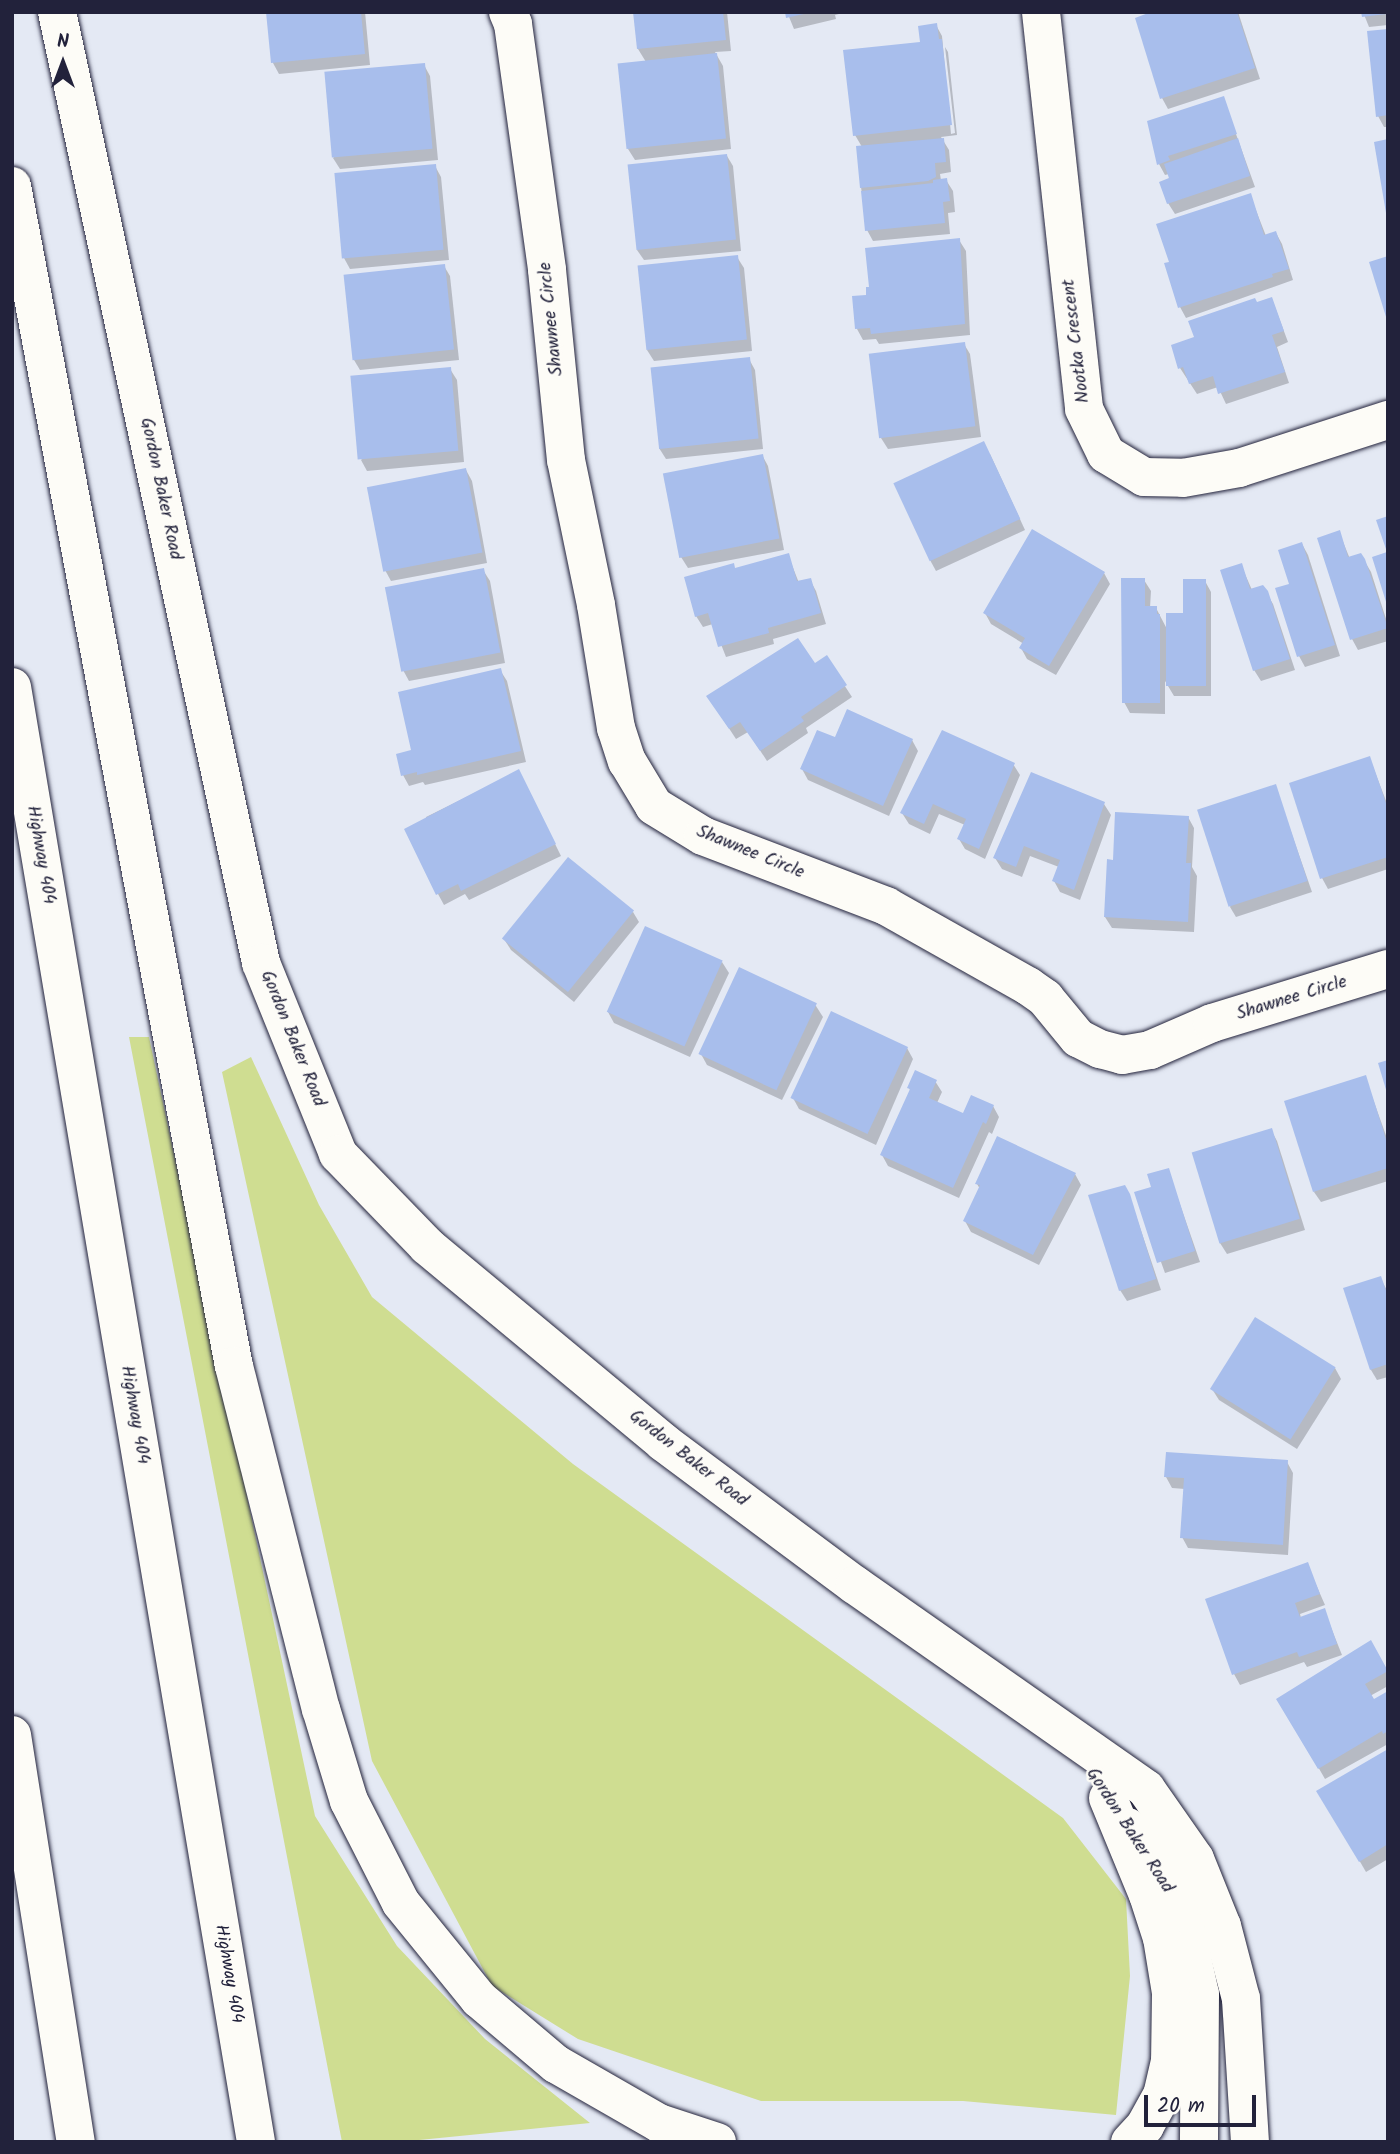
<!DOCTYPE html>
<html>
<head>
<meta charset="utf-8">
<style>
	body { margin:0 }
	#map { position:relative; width:1400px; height:2154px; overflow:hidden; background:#e4e9f4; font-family:Kalam,sans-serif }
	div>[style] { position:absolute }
	.green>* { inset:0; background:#cfdd91 }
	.shadow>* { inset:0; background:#0003 }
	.building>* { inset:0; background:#a8beec; transform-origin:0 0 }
	.roads { filter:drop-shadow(0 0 2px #22223b) drop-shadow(0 0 2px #22223b) }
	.minor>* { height:38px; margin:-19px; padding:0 19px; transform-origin:19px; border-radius:19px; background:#fdfcf7 }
	.tertiary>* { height:38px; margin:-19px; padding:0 19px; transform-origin:19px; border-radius:19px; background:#fdfcf7 }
	.secondary>* { height:38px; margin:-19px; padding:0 19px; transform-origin:19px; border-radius:19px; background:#fdfcf7 }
	.motorway>* { height:38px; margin:-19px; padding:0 19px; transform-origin:19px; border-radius:19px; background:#fdfcf7 }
	span { translate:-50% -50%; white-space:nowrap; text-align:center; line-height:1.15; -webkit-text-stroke:5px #fdfcf7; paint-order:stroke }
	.street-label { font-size:18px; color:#22223b }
	.frame { position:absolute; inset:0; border:14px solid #22223b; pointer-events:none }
	.north { position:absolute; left:28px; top:28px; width:70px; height:70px; -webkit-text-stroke:5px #fdfcf7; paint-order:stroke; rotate:0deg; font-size:19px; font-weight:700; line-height:28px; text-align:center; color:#22223b }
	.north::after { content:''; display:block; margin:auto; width:24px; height:32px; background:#22223b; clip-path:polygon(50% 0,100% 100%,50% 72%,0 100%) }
	.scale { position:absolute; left:1144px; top:2095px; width:112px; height:32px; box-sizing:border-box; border:4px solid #22223b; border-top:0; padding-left:9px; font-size:21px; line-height:24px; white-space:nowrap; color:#22223b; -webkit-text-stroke:5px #fdfcf7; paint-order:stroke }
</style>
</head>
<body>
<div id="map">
	<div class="green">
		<div style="clip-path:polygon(129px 1037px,149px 1037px,315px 1816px,397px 1946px,485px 2039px,590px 2123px,399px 2142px,342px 2142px)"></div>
		<div style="clip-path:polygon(251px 1057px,319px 1205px,372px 1297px,573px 1464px,1063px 1818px,1126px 1899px,1130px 1976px,1116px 2115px,963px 2101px,761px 2101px,578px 2039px,492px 1986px,372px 1761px,222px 1072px)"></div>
	</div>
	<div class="shadow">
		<div style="clip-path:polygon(268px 12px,365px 12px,370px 65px,279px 74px,273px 63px)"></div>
		<div style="clip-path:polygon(635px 12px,727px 12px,731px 51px,715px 52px,723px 66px,731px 149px,635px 160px,628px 149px,646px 62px,638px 49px)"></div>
		<div style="clip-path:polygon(787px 12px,847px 12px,835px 15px,836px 19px,794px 29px)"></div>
		<div style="clip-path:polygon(1157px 12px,1238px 12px,1260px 79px,1168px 109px,1162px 98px)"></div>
		<div style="clip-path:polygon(1363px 12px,1388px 12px,1388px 25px,1369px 27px)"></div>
		<div style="clip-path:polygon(936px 25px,942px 36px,951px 134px,955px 133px,945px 47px,948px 52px,957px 135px,941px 137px,949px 150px,951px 172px,940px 174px,941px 180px,946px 180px,953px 191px,955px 212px,948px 213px,950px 234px,873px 241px,867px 230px,861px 187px,862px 147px,855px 135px)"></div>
		<div style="clip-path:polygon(1388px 31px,1388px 127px,1384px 127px,1378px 116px)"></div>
		<div style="clip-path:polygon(424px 65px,430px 76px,438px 160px,340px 169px,333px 158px)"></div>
		<div style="clip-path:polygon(1223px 98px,1255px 187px,1175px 214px,1168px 203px,1169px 174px,1165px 175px,1159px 164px)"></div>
		<div style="clip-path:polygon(727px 156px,733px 166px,741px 251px,644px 260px,637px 250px)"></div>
		<div style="clip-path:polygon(435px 166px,441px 177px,449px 260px,350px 269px,344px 258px)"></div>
		<div style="clip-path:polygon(1250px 195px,1266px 236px,1276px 233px,1282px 244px,1293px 280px,1186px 318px,1180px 307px)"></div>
		<div style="clip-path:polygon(959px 240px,966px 251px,970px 335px,879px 344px,876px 339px,863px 340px,857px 329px,868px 297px)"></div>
		<div style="clip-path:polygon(737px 257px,744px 268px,752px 351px,654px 361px,647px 350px)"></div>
		<div style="clip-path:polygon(444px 266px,450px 276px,459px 360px,360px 370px,354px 360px)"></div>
		<div style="clip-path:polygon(1272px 299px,1288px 342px,1277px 347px,1289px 383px,1226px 404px,1218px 387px,1197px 394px,1180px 368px,1196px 338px,1257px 304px)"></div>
		<div style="clip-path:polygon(964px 344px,970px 354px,981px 437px,888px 449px,881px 438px)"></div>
		<div style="clip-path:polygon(749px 359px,755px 370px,763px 449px,666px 459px,659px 448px)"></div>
		<div style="clip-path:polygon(450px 369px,457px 380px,464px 462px,367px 471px,361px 460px)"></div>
		<div style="clip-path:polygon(990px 454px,1025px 530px,936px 571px,930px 560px)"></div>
		<div style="clip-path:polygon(762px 455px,768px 466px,784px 550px,688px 568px,681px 557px)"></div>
		<div style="clip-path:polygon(466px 470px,472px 481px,487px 563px,391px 581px,385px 570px,370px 488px)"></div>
		<div style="clip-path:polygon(1339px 532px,1350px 559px,1364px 560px,1371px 572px,1388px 625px,1388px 641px,1358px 650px,1352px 639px)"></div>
		<div style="clip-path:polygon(1302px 544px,1308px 555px,1340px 656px,1305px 667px,1299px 656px)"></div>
		<div style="clip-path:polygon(788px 555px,799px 583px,810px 580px,816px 591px,826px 624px,773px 639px,774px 644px,726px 657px,713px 624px,703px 627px,696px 616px)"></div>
		<div style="clip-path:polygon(1241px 565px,1252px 590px,1263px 587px,1273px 604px,1295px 670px,1261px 681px,1254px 670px)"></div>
		<div style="clip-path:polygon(483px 570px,490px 581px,505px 663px,409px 681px,403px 670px)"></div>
		<div style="clip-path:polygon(1104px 573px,1110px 584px,1056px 675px,1027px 659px,1021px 648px,1024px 644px,991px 624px,985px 613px)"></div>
		<div style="clip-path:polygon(1144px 580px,1151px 591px,1150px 608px,1156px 608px,1168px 631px,1185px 615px,1205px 581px,1211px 592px,1211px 696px,1174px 696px,1165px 681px,1165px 714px,1130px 713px,1124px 702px)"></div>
		<div style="clip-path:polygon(826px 657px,852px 697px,806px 728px,808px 733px,767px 761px,748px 732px,736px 739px,715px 707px,815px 666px)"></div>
		<div style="clip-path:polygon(500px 670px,507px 681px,526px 762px,425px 785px,423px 782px,409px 786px,403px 775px,413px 752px)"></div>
		<div style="clip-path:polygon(835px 740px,912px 740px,918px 751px,889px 816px,808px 780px,802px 769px)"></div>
		<div style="clip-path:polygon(1370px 759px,1388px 806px,1388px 869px,1328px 889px,1322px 878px)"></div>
		<div style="clip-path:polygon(1013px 764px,1020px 775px,985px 859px,965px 849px,959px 839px,965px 825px,939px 814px,930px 834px,909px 824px,902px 813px)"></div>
		<div style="clip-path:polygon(519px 771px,561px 856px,469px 900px,465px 894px,444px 905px,438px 894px,426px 817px)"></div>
		<div style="clip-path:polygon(1275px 786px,1312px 892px,1236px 917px,1230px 907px)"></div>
		<div style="clip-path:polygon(1104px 804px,1111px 815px,1080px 900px,1060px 892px,1054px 881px,1059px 867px,1030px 856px,1022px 877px,1002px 869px,995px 858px)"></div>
		<div style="clip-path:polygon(1188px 817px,1194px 828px,1192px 867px,1197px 876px,1194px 932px,1112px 928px,1105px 917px,1114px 862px)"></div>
		<div style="clip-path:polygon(633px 912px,639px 922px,574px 1002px,511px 950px,504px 939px)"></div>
		<div style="clip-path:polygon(722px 962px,729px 973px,690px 1057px,614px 1023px,608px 1012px)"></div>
		<div style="clip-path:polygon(740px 969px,816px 1006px,823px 1017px,782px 1100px,707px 1065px,701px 1054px)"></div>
		<div style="clip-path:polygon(907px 1048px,913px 1059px,876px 1145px,799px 1109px,793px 1098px)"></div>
		<div style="clip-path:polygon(1365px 1077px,1388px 1141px,1388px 1181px,1321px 1202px,1314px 1192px)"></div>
		<div style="clip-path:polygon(935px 1081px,942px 1092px,937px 1103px,964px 1115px,993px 1106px,999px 1117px,992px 1134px,989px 1132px,959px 1198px,888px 1166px,882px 1155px,911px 1092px,909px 1088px)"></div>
		<div style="clip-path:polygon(1271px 1130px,1277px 1141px,1305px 1230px,1227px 1254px,1220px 1243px)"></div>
		<div style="clip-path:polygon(1168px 1170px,1200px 1262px,1165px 1273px,1136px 1193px,1153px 1188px)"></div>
		<div style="clip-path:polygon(1075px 1174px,1081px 1185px,1039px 1265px,971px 1232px,965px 1221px,980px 1189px,977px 1184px)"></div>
		<div style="clip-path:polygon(1130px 1198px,1161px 1290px,1127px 1301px,1120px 1290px)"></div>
		<div style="clip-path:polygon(1380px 1278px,1388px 1292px,1388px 1377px,1377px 1380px,1371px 1370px)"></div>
		<div style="clip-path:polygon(1335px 1368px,1341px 1379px,1297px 1449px,1219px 1400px,1212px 1389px)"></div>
		<div style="clip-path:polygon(1287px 1462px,1293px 1473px,1288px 1555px,1188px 1548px,1182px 1537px,1185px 1489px,1172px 1488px,1166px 1477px)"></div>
		<div style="clip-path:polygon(1307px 1564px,1325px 1605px,1300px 1614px,1301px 1618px,1324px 1610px,1342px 1655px,1307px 1667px,1304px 1662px,1240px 1685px,1234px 1674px)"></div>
		<div style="clip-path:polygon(1370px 1643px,1388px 1672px,1388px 1686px,1370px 1696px,1373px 1702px,1388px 1693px,1388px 1744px,1325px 1779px,1279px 1699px)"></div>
		<div style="clip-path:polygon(1388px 1750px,1388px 1859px,1366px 1872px,1319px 1791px)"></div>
	</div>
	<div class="building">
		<div style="clip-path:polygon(266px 12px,361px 12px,365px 54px,271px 63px)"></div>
		<div style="clip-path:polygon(633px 12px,723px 12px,726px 40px,637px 49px)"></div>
		<div style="clip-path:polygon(785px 12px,808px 12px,808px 13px,786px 18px)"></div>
		<div style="clip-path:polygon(1151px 12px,1237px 12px,1255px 68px,1160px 99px,1135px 18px)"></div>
		<div style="clip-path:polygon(1361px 12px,1386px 12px,1386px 14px,1362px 17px)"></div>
		<div style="clip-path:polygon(937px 23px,939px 39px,942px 39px,952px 125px,853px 136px,843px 50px,920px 42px,918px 26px)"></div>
		<div style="clip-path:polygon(1388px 29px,1388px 115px,1376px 117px,1367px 31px)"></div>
		<div style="left:717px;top:53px;width:86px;height:100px;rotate:84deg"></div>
		<div style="left:425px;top:63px;width:86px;height:101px;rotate:85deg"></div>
		<div style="clip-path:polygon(1224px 96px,1237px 134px,1168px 156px,1170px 160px,1157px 165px,1147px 121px)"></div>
		<div style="clip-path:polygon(944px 138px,946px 162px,935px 163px,936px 177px,928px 181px,860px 188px,856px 146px)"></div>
		<div style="clip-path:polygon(1238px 138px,1250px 176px,1167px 204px,1159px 182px,1169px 178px,1164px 164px)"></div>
		<div style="clip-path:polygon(1388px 139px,1388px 213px,1386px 213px,1374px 142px)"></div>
		<div style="left:727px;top:154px;width:86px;height:100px;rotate:84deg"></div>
		<div style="left:436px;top:164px;width:86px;height:102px;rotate:85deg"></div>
		<div style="clip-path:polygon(947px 178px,950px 201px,943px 202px,945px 223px,865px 231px,861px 191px,933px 183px,933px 180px)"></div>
		<div style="clip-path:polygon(1251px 193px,1264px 235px,1276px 231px,1289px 269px,1272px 274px,1273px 277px,1178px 308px,1164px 263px,1169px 262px,1156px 224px)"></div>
		<div style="clip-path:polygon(960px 238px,965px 324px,871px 334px,870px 328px,855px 329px,852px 296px,866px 295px,866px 287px,869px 287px,865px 248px)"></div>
		<div style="left:738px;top:255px;width:85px;height:101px;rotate:84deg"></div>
		<div style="clip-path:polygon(1388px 256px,1388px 320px,1387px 320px,1369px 262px)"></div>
		<div style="left:445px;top:264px;width:86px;height:102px;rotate:84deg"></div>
		<div style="clip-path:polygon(1272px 297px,1284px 331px,1272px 335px,1285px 372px,1218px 394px,1213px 376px,1189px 384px,1183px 367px,1178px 369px,1171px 345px,1194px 337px,1188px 321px,1255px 298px,1257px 302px)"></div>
		<div style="left:965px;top:342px;width:85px;height:97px;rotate:83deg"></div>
		<div style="left:750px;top:357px;width:82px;height:100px;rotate:84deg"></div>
		<div style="left:451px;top:367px;width:84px;height:101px;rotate:85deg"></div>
		<div style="left:984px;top:441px;width:86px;height:100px;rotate:65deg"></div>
		<div style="left:763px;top:454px;width:86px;height:102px;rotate:79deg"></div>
		<div style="left:466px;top:468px;width:86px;height:101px;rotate:79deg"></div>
		<div style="clip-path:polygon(1388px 516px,1388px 604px,1387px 605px,1372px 557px,1387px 552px,1376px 520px)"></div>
		<div style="clip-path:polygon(1032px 529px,1105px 572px,1049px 666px,1019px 648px,1025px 638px,983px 613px)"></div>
		<div style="clip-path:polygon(1340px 530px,1348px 557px,1361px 553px,1365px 559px,1388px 628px,1350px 640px,1317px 538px)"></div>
		<div style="clip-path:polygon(1302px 542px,1335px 645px,1297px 657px,1275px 588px,1289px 584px,1278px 550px)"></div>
		<div style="clip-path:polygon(789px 553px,797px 581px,811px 578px,821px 613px,768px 628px,769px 633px,718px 647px,708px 613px,695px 617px,684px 577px,734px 563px,735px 568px)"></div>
		<div style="clip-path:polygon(1242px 563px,1250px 589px,1263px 585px,1268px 591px,1290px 659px,1253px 671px,1220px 570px)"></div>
		<div style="left:484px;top:568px;width:86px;height:101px;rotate:79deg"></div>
		<div style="clip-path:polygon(1121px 578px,1145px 578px,1145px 606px,1157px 606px,1157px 614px,1160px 614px,1160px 703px,1122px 703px)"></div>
		<div style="clip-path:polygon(1183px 579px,1206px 579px,1206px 686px,1166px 686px,1166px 613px,1183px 613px)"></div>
		<div style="clip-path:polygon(798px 638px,815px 663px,827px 655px,847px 685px,801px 717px,804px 721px,760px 751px,740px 722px,729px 729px,706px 696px)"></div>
		<div style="clip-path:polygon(501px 668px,521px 751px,417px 775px,417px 772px,401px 776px,396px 754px,411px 750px,398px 692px)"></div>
		<div style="clip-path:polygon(847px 709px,913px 739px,883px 806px,800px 769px,817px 730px,835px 737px)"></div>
		<div style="clip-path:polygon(942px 730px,1015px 763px,979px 849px,957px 839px,966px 819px,933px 804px,924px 824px,900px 813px)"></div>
		<div style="clip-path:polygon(1370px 756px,1388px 809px,1388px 857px,1320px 879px,1289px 783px)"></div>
		<div style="clip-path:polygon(519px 769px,556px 844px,461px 891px,458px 884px,436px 895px,404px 829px)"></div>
		<div style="clip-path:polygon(1031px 772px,1105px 802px,1074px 890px,1052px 881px,1060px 860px,1024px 846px,1016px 867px,993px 858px)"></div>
		<div style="left:1276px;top:784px;width:102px;height:83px;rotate:72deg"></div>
		<div style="clip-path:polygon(1115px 812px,1189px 816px,1186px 863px,1191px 863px,1188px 922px,1104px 917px,1107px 859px,1113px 860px)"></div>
		<div style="left:568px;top:857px;width:85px;height:105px;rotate:39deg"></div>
		<div style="left:645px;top:926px;width:85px;height:94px;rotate:24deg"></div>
		<div style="left:739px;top:967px;width:86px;height:96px;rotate:25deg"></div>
		<div style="left:831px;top:1011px;width:85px;height:96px;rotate:25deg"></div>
		<div style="clip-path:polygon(1388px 1060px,1388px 1093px,1387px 1093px,1378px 1063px)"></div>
		<div style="clip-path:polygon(915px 1070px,937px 1080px,929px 1098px,963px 1113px,971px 1095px,994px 1105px,986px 1124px,983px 1122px,953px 1188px,880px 1155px,910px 1089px,907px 1088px)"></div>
		<div style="clip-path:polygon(1366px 1075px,1388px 1146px,1388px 1168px,1313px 1192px,1284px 1101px)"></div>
		<div style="left:1272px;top:1128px;width:95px;height:84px;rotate:73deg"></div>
		<div style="clip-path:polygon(997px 1136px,1076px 1173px,1033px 1255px,963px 1221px,980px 1185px,975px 1184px)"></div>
		<div style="clip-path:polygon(1169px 1168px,1195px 1251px,1157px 1263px,1134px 1192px,1151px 1187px,1147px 1174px)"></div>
		<div style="clip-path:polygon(1125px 1185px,1130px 1194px,1156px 1279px,1119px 1291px,1088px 1195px)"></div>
		<div style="clip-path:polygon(1381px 1276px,1388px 1296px,1388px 1364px,1370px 1370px,1343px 1288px)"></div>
		<div style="left:1255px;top:1317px;width:95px;height:85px;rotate:32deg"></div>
		<div style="clip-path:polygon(1166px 1452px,1288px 1460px,1283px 1545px,1180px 1538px,1184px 1478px,1164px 1477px)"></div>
		<div style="clip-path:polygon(1308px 1562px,1320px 1594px,1295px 1603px,1300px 1617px,1325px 1608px,1337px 1644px,1299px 1657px,1297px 1652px,1232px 1675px,1205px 1599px)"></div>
		<div style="clip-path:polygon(1371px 1640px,1388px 1671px,1365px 1684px,1374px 1699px,1388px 1691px,1388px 1731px,1383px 1734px,1382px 1731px,1318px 1769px,1276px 1699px)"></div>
		<div style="clip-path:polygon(1388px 1749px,1388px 1844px,1359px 1862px,1316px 1791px)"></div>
	</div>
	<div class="roads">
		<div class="minor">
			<div style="left:508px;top:12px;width:13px;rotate:67deg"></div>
			<div style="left:513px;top:24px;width:248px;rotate:82.1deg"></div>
			<div style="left:547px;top:270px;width:191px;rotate:84.3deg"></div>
			<div style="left:566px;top:460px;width:148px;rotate:78.3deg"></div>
			<div style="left:596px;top:605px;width:125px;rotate:80.8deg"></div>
			<div style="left:616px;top:728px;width:35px;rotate:72deg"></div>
			<div style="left:627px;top:761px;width:52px;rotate:59deg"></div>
			<div style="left:654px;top:806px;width:57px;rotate:31.5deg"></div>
			<div style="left:703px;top:836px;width:196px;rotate:20.9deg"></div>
			<div style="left:886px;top:906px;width:163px;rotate:29.4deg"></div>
			<div style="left:1028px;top:986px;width:21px;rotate:35deg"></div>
			<div style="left:1045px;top:998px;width:52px;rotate:50.5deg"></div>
			<div style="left:1078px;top:1038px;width:25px;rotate:27deg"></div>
			<div style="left:1100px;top:1049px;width:23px;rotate:15deg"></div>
			<div style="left:1122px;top:1055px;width:28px;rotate:-10deg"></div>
			<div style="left:1150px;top:1050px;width:68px;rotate:-23.5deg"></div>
			<div style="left:1212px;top:1023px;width:184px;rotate:-17.1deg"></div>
			<div style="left:1041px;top:12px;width:399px;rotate:83.8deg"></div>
			<div style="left:1084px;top:409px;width:50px;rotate:63.9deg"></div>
			<div style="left:1106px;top:454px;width:44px;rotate:31.2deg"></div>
			<div style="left:1144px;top:477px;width:39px;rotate:1deg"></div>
			<div style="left:1183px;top:478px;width:57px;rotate:-10.1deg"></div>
			<div style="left:1239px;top:468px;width:157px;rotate:-17.9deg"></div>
		</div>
		<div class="tertiary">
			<div style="left:57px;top:12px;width:973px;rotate:77.89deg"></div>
			<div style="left:261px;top:963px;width:206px;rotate:68deg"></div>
			<div style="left:338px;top:1154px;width:128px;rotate:45.9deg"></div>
			<div style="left:427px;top:1246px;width:307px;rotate:39.7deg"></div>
			<div style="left:663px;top:1442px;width:239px;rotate:36.7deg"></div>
			<div style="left:855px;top:1585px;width:355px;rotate:35deg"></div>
			<div style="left:1146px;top:1789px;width:85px;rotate:55deg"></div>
			<div style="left:1195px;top:1859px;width:72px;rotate:68.1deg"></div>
			<div style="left:1222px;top:1926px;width:75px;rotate:75.4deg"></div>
			<div style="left:1241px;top:1999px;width:143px;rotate:86.4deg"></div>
			<div style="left:1128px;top:1827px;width:67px;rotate:54.7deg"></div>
			<div style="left:1167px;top:1882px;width:52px;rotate:68.4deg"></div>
			<div style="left:1186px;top:1930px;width:66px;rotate:77.7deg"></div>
			<div style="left:1200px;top:1994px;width:148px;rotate:90.4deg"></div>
		</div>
		<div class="secondary">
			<div style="left:1108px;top:1798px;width:105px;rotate:67.6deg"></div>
			<div style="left:1148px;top:1895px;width:45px;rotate:72deg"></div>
			<div style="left:1162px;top:1938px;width:56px;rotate:80.7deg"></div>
			<div style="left:1171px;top:1993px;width:68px;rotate:90.8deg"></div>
			<div style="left:1170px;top:2061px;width:35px;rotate:103deg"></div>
			<div style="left:1162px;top:2095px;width:35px;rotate:119deg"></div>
			<div style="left:1145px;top:2126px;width:22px;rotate:133deg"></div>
		</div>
		<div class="motorway">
			<div style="left:12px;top:186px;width:1201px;rotate:79.35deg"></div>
			<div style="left:234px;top:1366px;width:354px;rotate:75.8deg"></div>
			<div style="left:321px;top:1709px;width:96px;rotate:73.1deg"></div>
			<div style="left:349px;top:1801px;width:114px;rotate:63deg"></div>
			<div style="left:401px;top:1903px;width:124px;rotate:50.9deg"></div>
			<div style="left:479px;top:1999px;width:101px;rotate:40.2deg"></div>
			<div style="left:556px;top:2064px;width:119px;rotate:29.8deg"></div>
			<div style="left:659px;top:2123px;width:61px;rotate:18.1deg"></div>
			<div style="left:12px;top:687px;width:1475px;rotate:80.48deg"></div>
			<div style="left:12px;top:1735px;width:412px;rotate:81.1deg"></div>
		</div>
	</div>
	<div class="street-label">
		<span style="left:552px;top:319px;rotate:-96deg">Shawnee Circle</span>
		<span style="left:1077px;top:341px;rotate:-97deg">Nootka Crescent</span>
		<span style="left:160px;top:489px;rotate:78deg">Gordon Baker Road</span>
		<span style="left:750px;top:853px;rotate:22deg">Shawnee Circle</span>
		<span style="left:40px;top:855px;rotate:80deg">Highway 404</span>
		<span style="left:1292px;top:999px;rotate:-17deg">Shawnee Circle</span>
		<span style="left:292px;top:1039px;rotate:68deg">Gordon Baker Road</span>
		<span style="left:134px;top:1415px;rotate:80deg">Highway 404</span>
		<span style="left:688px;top:1459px;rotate:38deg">Gordon Baker Road</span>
		<span style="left:1129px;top:1831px;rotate:57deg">Gordon Baker Road</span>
		<span style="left:228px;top:1974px;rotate:80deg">Highway 404</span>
	</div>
	<div class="frame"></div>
	<div class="north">N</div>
	<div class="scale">20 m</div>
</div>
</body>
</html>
